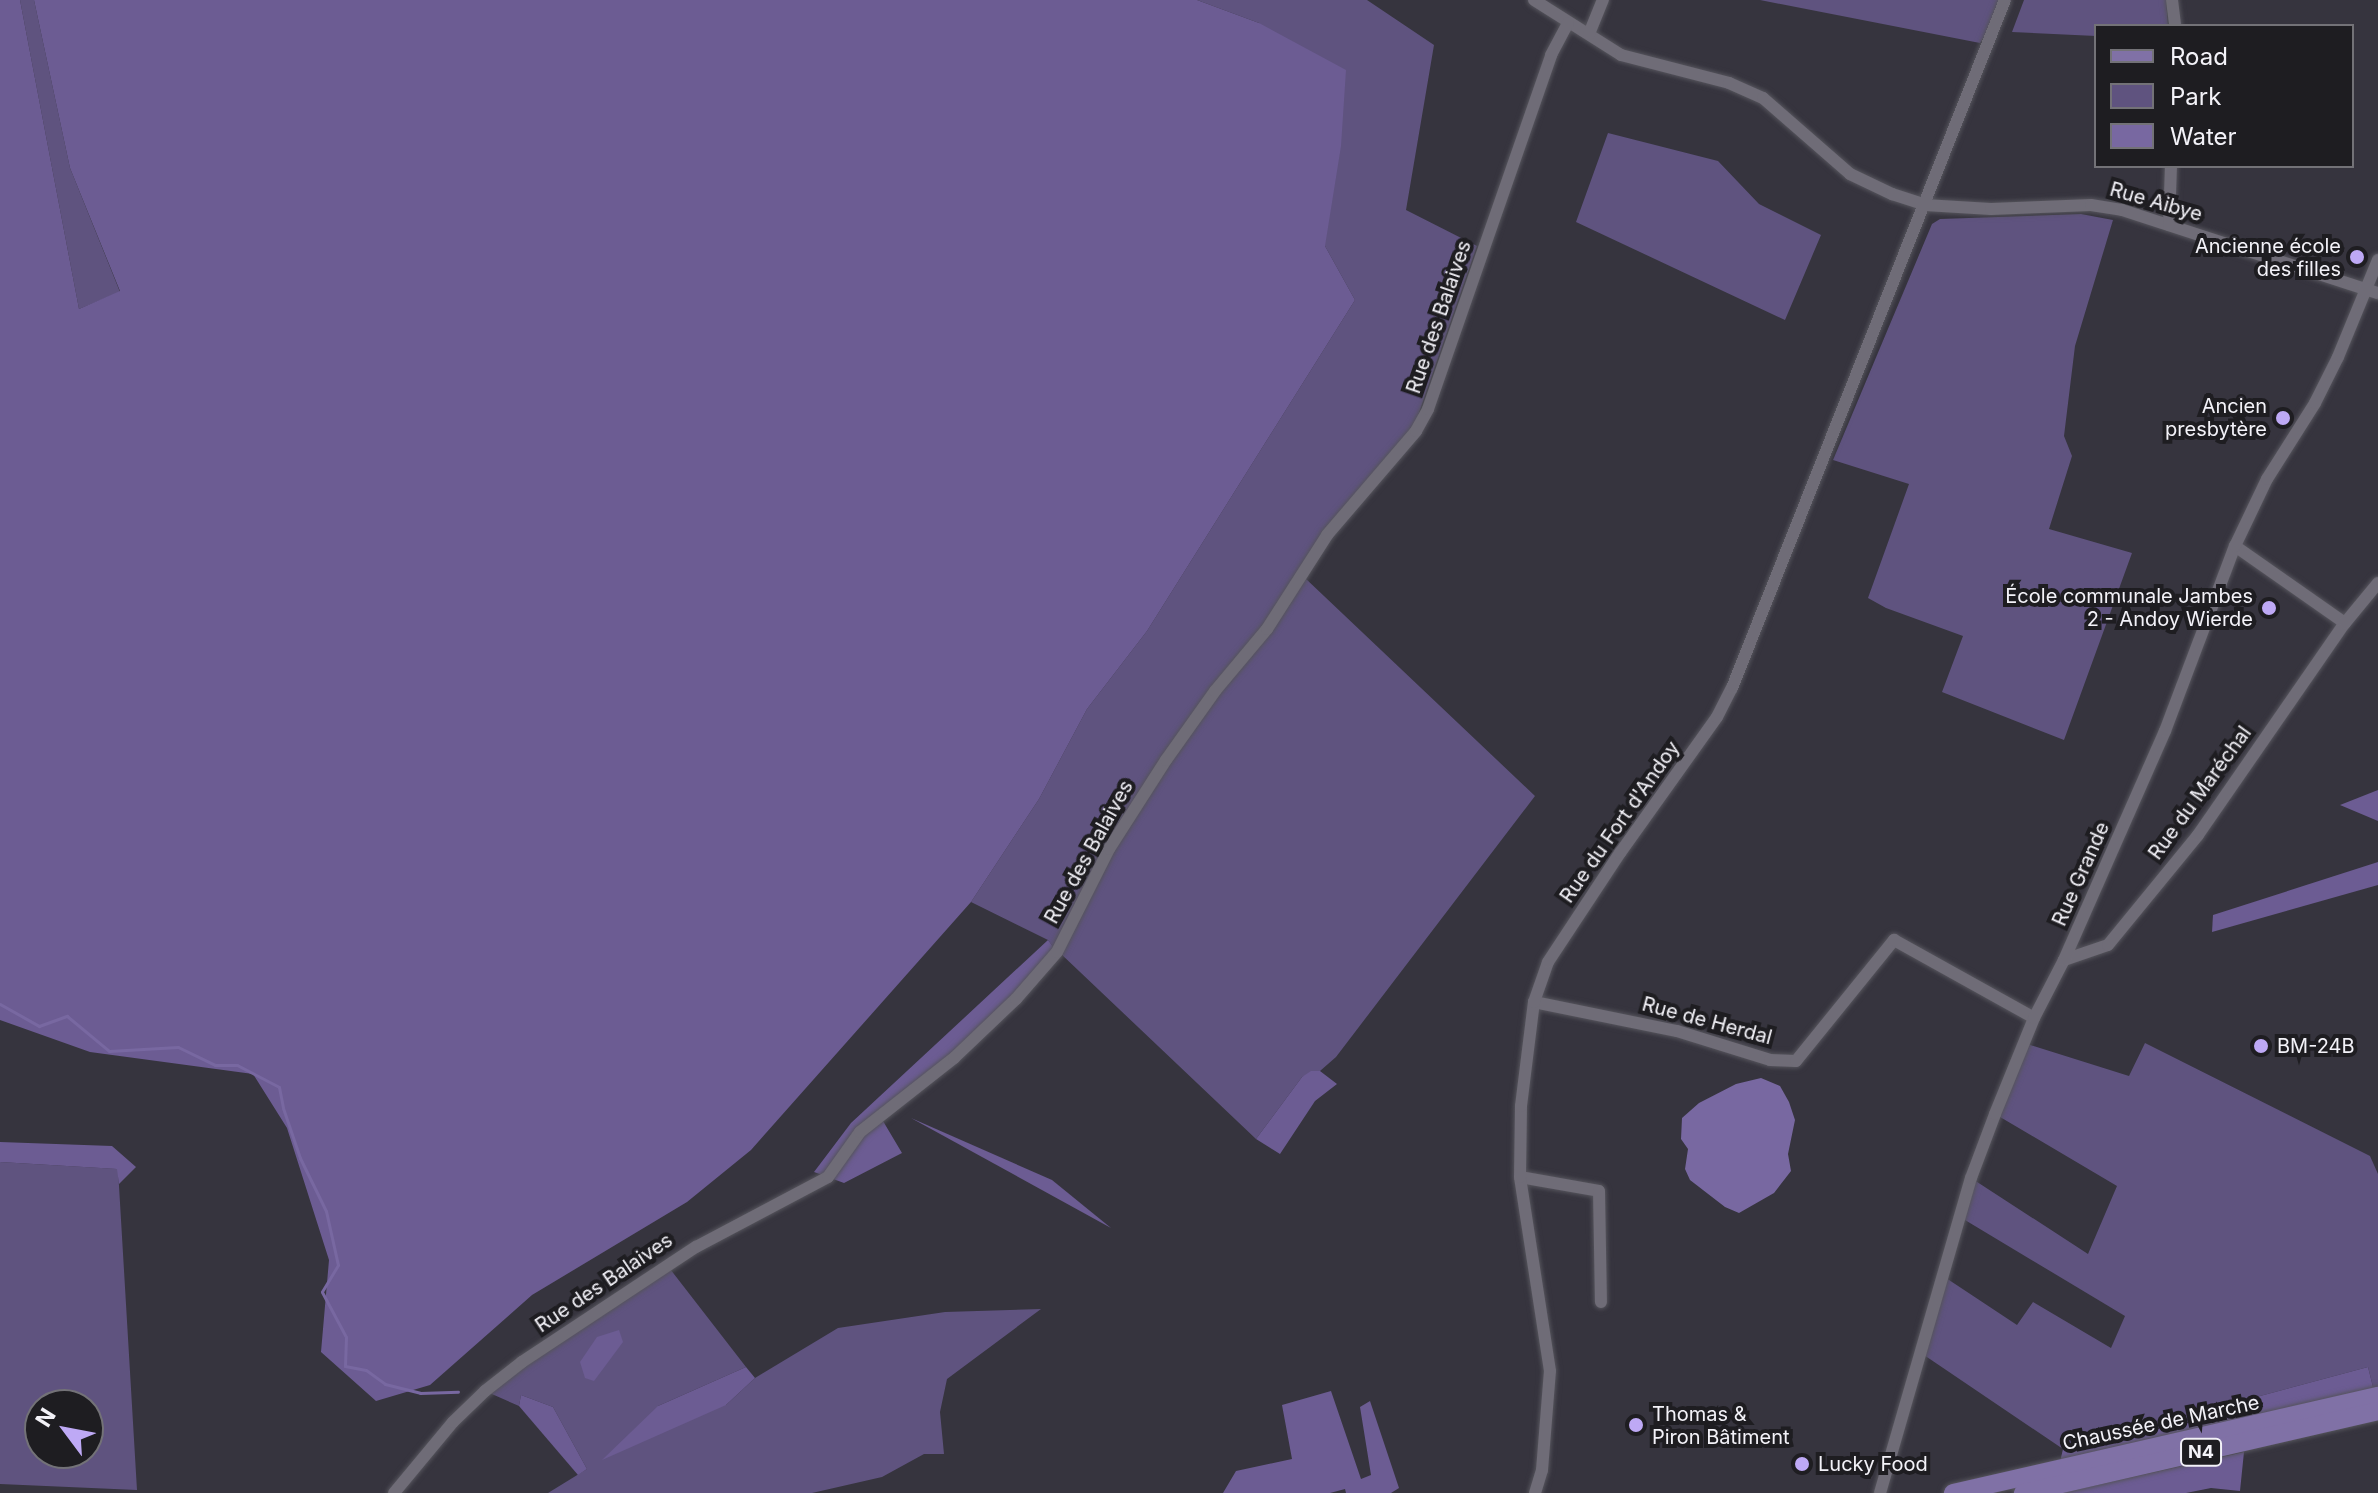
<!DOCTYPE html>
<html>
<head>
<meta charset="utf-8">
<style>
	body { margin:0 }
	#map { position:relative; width:2378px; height:1493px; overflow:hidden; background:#36343e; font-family:Inter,sans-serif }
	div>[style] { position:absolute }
	.green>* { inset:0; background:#5f537f }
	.forest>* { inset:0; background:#6c5c93 }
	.water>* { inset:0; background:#7868a1 }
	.stream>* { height:3px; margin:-1.5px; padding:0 1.5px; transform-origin:1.5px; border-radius:1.5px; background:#7868a1 }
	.roads { filter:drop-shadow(0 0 2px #55545c) drop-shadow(0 0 2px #55545c) }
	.street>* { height:12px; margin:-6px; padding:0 6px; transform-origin:6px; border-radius:6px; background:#6f6c77 }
	.primary>* { height:18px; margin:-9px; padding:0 9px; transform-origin:9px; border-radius:9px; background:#8071a6 }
	.dots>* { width:22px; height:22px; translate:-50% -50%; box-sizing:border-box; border:4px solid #1e1d21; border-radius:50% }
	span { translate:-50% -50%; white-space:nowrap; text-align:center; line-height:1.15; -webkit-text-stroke:8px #1e1d21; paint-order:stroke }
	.shield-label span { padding:2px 6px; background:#1e1d21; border:2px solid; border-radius:6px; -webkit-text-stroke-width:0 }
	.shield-label { font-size:18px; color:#f3f2f8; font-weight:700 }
	.street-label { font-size:20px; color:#f3f2f8 }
	.poi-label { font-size:20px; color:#f3f2f8 }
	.right { translate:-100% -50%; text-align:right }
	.left { translate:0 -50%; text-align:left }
	.legend { position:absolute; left:2094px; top:24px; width:260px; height:144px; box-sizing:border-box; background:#1e1d21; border:2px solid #737277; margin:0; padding:10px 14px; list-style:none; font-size:24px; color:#f3f2f8 }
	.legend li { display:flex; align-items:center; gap:16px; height:40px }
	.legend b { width:40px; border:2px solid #737277 }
	.north { position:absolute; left:24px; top:1389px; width:80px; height:80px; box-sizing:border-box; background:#1e1d21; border:2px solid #737277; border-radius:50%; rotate:302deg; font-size:22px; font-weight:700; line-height:32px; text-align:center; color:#f3f2f8 }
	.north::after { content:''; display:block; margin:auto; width:28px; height:36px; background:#bea9f5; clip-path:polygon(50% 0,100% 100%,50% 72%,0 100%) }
</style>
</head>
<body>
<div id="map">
	<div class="green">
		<div style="clip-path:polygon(20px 0,34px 0,70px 168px,120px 292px,79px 309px)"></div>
		<div style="clip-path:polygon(1197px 0,1367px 0,1434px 45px,1406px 210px,1477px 246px,1413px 430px,1171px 748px,1057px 952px,1048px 940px,971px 902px,1039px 799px,1087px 709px,1147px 631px,1355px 300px,1325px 246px,1259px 23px)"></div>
		<div style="clip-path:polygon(1760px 0,1999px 0,1989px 30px,1980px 43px)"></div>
		<div style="clip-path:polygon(2024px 0,2166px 0,2168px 26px,2096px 26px,2096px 36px,2012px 32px)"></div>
		<div style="clip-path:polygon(1608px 133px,1718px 161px,1759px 204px,1821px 235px,1785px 320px,1576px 222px)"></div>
		<div style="clip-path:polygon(2081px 214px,2113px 220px,2075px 346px,2064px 436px,2072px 456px,2049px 529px,2132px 553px,2064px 740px,1942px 692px,1963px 636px,1886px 608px,1868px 598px,1909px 484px,1833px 460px,1932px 224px,1940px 219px)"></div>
		<div style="clip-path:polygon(1305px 578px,1535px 796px,1336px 1057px,1320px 1071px,1302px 1077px,1256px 1139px,1060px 953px,1112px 851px,1168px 762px)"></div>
		<div style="clip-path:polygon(2024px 1043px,2129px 1076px,2145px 1043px,2370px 1156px,2378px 1174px,2378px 1389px,2374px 1391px,2368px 1367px,2063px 1449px,1921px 1353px,1943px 1276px,2017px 1325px,2033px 1302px,2111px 1348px,2125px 1316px,1960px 1217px,1971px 1178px,2088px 1254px,2117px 1186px,1995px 1114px)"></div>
		<div style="clip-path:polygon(evenodd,0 1162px,118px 1169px,137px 1490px,0 1484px,0 1162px,40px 1405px,88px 1405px,88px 1453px,40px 1453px,40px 1405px)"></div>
		<div style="clip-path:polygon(667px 1265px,746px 1367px,658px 1406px,726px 1405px,755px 1378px,838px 1328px,945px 1312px,1041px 1309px,947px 1379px,940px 1412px,944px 1454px,924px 1454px,882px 1477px,812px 1493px,548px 1493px,587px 1469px,553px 1407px,521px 1395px,519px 1406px,485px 1391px)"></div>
	</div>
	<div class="forest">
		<div style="clip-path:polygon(0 0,20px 0,79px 309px,120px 291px,70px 168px,34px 0,1197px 0,1259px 23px,1346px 70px,1341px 146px,1325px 246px,1355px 300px,1147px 631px,1087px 709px,1039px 799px,971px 902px,751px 1150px,687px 1202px,532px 1295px,430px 1385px,376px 1401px,321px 1352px,329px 1260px,287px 1128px,253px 1074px,90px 1052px,0 1020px)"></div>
		<div style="clip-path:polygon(2378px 790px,2378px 821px,2340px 805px)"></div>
		<div style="clip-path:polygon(2378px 862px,2378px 885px,2212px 932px,2213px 915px)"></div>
		<div style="clip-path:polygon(1048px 940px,1057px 952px,1016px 999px,880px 1116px,902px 1153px,844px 1183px,814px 1172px,851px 1123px)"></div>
		<div style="clip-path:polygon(1311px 1071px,1320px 1071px,1337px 1084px,1315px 1101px,1280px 1154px,1256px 1139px,1302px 1077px)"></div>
		<div style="clip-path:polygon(911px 1118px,1052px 1180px,1111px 1228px)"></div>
		<div style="clip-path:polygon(0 1142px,112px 1146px,136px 1167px,119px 1184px,117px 1169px,0 1162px)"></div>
		<div style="clip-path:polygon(619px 1330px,623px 1342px,594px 1381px,585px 1378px,580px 1362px,597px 1337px)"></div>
		<div style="clip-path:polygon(746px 1367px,755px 1378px,726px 1405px,602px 1460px,658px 1406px)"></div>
		<div style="clip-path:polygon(2368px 1367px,2374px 1391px,2060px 1462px,2063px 1449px)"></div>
		<div style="clip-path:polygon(1331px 1391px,1361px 1479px,1371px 1475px,1360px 1407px,1370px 1401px,1399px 1488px,1391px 1493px,1346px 1493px,1345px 1489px,1330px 1493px,1223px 1493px,1236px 1471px,1292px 1459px,1282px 1405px)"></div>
		<div style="clip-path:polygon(521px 1395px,553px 1407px,587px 1469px,578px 1475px,519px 1406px)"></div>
		<div style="clip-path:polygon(2244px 1452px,2240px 1491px,2211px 1488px,2186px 1493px,2062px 1493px)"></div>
	</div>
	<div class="water">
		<div style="clip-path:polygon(1761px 1078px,1780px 1086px,1789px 1102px,1795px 1120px,1788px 1154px,1791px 1171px,1774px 1193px,1739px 1213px,1725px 1207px,1690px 1180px,1685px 1169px,1688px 1149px,1681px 1139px,1682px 1118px,1699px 1103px,1736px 1084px)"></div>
	</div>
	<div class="stream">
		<div style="left:0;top:1004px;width:45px;rotate:29.4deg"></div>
		<div style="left:39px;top:1026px;width:30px;rotate:-20deg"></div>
		<div style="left:67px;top:1016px;width:55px;rotate:39.8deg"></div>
		<div style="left:109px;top:1051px;width:69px;rotate:-3.3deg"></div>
		<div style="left:178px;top:1047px;width:41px;rotate:25.9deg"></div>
		<div style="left:215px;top:1065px;width:22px"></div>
		<div style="left:237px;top:1065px;width:47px;rotate:27.6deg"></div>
		<div style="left:279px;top:1087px;width:21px;rotate:79deg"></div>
		<div style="left:283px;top:1108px;width:53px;rotate:71.2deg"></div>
		<div style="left:300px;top:1158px;width:59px;rotate:63.9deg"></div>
		<div style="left:326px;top:1211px;width:55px;rotate:77.5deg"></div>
		<div style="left:338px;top:1265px;width:31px;rotate:121deg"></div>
		<div style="left:322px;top:1292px;width:51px;rotate:61.9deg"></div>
		<div style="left:346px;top:1337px;width:29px;rotate:92deg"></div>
		<div style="left:345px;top:1366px;width:21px;rotate:11deg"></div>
		<div style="left:366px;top:1370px;width:24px;rotate:36deg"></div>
		<div style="left:385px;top:1384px;width:36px;rotate:14deg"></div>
		<div style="left:420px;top:1393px;width:38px;rotate:-2deg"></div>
	</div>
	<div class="roads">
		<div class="street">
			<div style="left:1534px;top:0;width:103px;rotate:32.3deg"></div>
			<div style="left:1621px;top:55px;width:112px;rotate:14.5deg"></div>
			<div style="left:1729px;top:83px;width:37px;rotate:24deg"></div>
			<div style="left:1763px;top:98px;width:116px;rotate:41.1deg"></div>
			<div style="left:1850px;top:174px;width:47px;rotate:25.5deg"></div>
			<div style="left:1892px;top:194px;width:35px;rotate:18deg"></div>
			<div style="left:1925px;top:205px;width:66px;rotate:3.5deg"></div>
			<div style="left:1991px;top:209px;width:100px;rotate:-2.3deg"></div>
			<div style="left:2091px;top:205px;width:31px;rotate:9deg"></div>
			<div style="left:2122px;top:210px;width:269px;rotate:18deg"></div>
			<div style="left:2172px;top:0;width:26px;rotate:83deg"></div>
			<div style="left:1589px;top:34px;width:37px;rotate:-68deg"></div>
			<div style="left:2169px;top:225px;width:59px;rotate:-88.1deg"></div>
			<div style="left:2235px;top:546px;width:134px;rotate:35deg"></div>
			<div style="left:2064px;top:960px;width:46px;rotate:-18.8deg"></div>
			<div style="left:2108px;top:945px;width:142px;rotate:-50.7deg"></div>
			<div style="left:2198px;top:835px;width:258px;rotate:-55.3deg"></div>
			<div style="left:2345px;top:623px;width:52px;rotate:-50.5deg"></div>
			<div style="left:1534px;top:1002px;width:146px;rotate:11.5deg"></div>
			<div style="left:1677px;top:1031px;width:97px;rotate:17.3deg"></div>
			<div style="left:1770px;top:1060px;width:26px;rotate:2deg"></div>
			<div style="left:1796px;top:1061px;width:156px;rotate:-51deg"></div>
			<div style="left:1894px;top:940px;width:160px;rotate:29.1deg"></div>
			<div style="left:1520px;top:1177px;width:80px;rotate:10deg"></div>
			<div style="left:1599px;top:1191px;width:111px;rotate:89deg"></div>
			<div style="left:394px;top:1493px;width:92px;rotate:-50.3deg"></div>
			<div style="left:453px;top:1422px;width:45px;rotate:-44.1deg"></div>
			<div style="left:485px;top:1391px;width:47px;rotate:-38.1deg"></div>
			<div style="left:522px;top:1362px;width:209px;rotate:-33.5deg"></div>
			<div style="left:696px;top:1247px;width:149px;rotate:-27.9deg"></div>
			<div style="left:828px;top:1177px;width:55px;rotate:-54.6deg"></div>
			<div style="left:860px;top:1132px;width:120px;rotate:-38.2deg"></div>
			<div style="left:954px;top:1058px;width:86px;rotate:-43.6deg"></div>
			<div style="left:1016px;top:999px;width:62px;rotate:-48.9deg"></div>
			<div style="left:1057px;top:952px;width:115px;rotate:-63.2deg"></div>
			<div style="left:1109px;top:849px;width:106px;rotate:-57.4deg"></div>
			<div style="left:1166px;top:760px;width:85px;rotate:-54.6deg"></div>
			<div style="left:1215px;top:691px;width:81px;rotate:-50deg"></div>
			<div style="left:1267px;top:629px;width:112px;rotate:-57.4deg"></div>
			<div style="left:1327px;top:535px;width:137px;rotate:-49.4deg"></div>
			<div style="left:1416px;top:431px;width:25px;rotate:-61deg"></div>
			<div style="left:1428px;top:409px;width:375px;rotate:-70.8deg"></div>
			<div style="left:1551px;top:55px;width:36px;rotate:-62deg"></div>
			<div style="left:1535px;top:1493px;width:24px;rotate:-73deg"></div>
			<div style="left:1542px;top:1470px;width:99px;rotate:-85.4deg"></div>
			<div style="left:1550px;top:1371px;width:196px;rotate:-98.8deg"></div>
			<div style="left:1520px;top:1177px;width:71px;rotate:-89.2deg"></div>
			<div style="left:1521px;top:1106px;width:105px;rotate:-82.9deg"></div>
			<div style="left:1534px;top:1002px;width:42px;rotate:-70.7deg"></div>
			<div style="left:1548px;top:962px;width:131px;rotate:-56.6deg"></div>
			<div style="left:1620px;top:853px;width:167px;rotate:-54.5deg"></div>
			<div style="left:1717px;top:717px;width:33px;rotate:-63deg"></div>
			<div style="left:1732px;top:688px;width:740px;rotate:-68.36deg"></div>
			<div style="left:1880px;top:1493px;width:328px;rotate:-73.9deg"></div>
			<div style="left:1971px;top:1178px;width:68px;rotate:-69.4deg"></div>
			<div style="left:1995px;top:1114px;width:104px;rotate:-67.9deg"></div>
			<div style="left:2034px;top:1018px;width:65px;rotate:-62.7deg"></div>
			<div style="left:2064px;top:960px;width:250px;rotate:-66.2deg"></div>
			<div style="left:2165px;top:731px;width:198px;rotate:-69.3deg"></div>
			<div style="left:2235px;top:546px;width:74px;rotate:-64.5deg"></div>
			<div style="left:2267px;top:479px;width:90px;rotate:-57.7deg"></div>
			<div style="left:2315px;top:403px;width:51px;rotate:-63.4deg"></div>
			<div style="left:2338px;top:357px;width:105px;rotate:-67.6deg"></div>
		</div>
		<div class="primary">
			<div style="left:1953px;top:1493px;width:436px;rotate:-12.9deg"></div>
			<div style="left:2023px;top:1493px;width:364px;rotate:-13deg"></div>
		</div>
	</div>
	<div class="dots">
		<div style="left:2357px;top:257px;background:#bea9f5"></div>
		<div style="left:2283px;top:418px;background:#bea9f5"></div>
		<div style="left:2269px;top:608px;background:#bea9f5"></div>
		<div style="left:2261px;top:1046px;background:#bea9f5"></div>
		<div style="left:1636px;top:1425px;background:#bea9f5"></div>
		<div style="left:1802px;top:1464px;background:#bea9f5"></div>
	</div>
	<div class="shield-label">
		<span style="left:2201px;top:1452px">N4</span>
	</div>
	<div class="street-label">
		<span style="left:2156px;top:202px;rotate:16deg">Rue Aibye</span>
		<span style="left:1439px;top:317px;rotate:-71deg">Rue des Balaives</span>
		<span style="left:2200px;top:793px;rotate:-54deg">Rue du Maréchal</span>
		<span style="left:1620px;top:822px;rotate:-55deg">Rue du Fort d'Andoy</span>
		<span style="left:1089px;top:852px;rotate:-61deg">Rue des Balaives</span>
		<span style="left:2081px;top:874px;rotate:-66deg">Rue Grande</span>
		<span style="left:1707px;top:1021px;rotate:15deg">Rue de Herdal</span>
		<span style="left:604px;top:1283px;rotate:-34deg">Rue des Balaives</span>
		<span style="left:2161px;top:1423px;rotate:-12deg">Chaussée de Marche</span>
	</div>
	<div class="poi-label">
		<span class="right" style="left:2341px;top:258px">Ancienne école<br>des filles</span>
		<span class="right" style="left:2267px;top:418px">Ancien<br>presbytère</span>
		<span class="right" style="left:2253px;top:608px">École communale Jambes<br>2 - Andoy Wierde</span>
		<span class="left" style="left:2277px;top:1046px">BM-24B</span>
		<span class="left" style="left:1652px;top:1426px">Thomas &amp;<br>Piron Bâtiment</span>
		<span class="left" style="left:1818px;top:1464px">Lucky Food</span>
	</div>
	<ul class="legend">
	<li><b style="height:10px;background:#8071a6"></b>Road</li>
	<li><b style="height:22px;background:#5f537f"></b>Park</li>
	<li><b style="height:22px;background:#7868a1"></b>Water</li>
	</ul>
	<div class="north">N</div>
</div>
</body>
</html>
